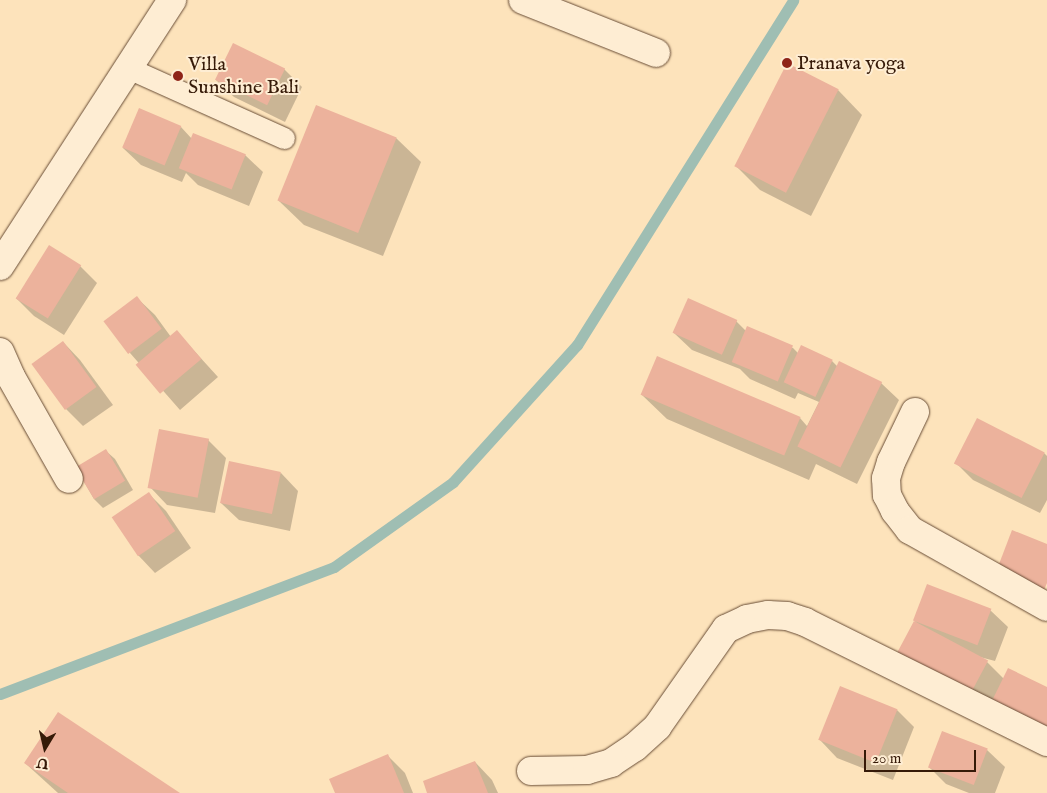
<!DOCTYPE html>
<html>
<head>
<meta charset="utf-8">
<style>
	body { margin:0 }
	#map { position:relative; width:1047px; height:793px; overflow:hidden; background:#fde3bb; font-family:"IM FELL English",serif }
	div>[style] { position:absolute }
	.shadow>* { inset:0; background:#0003 }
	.stream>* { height:11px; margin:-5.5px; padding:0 5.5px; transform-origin:5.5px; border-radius:5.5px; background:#9fbeb3 }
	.building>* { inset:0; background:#ecb29c; transform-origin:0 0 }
	.roads { filter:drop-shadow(0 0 1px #684c35) drop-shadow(0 0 1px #684c35) }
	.lane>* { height:21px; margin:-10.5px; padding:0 10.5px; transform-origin:10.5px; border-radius:10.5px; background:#feedd3 }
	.street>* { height:28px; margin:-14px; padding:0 14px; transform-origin:14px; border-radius:14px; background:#feedd3 }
	.dots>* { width:14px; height:14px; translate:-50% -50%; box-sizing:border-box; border:2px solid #feedd3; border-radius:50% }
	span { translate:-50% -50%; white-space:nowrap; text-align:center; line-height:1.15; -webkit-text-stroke:4px #feedd3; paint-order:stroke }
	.poi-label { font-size:20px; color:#361a08 }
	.left { translate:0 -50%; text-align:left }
	.north { position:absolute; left:20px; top:723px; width:50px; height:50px; -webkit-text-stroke:4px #feedd3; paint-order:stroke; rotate:189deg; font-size:14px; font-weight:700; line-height:20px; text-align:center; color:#361a08 }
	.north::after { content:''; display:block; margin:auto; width:18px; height:22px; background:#361a08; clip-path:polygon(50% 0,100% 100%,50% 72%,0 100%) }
	.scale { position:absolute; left:864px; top:750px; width:112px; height:22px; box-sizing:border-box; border:2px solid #361a08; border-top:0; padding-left:6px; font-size:15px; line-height:18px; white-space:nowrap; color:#361a08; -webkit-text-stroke:4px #feedd3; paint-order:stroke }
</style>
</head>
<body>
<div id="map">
	<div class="shadow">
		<div style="clip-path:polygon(234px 45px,284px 69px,302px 87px,285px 122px,234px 97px,216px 80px)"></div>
		<div style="clip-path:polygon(838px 90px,862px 115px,811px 216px,760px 190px,736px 166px)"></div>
		<div style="clip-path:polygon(181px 127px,192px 139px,245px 155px,263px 172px,249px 206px,198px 185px,186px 173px,182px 182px,141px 165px,123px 148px)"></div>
		<div style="clip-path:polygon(396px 138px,421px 162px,383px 256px,304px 225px,279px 201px)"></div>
		<div style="clip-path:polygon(80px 266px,97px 283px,64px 335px,34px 316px,16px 298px)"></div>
		<div style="clip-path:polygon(137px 298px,155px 315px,171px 337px,177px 332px,218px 377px,180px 410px,130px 353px)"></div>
		<div style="clip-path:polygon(736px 321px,746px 331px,747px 328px,793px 348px,798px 353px,832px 361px,837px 366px,881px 383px,899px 400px,857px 484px,816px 464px,809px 480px,667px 419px,642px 395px,800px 418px,807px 426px,819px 402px,798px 393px,795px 399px,750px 379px,740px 369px,692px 350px,674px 333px)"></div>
		<div style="clip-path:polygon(63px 342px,80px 360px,113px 405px,83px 426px,66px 409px)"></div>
		<div style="clip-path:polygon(208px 440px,226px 458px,215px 513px,167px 505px,150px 487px)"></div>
		<div style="clip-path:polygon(106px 451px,115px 459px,133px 490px,103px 508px,94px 499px,76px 468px)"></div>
		<div style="clip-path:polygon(1044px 453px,1047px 456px,1047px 500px,1040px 513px,973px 480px,956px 463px)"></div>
		<div style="clip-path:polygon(281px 473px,298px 491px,290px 531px,239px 520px,221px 503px)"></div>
		<div style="clip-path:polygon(149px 494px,166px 511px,191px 548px,155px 573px,138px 555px)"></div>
		<div style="clip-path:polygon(990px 610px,1008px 627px,995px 661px,976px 656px,987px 662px,1004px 679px,1047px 689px,988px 710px,914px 620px)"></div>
		<div style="clip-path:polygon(897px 710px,914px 727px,893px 780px,837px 758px,820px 740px)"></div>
		<div style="clip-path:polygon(987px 750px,1005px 767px,995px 793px,969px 793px,946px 784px,929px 767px)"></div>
		<div style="clip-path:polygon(388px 756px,405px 773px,413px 793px,336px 793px)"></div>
		<div style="clip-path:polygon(475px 762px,492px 780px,498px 793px,429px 793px)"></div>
		<div style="clip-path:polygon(25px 763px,178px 793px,58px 793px)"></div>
	</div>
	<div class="stream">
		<div style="left:0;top:694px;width:357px;rotate:-20.8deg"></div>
		<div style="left:334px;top:567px;width:146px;rotate:-35.5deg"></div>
		<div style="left:453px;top:482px;width:185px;rotate:-47.9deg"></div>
		<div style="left:577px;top:345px;width:407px;rotate:-57.9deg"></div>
	</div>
	<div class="building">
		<div style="left:233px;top:43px;width:58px;height:41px;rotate:26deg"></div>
		<div style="left:787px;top:63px;width:58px;height:116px;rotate:27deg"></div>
		<div style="left:316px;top:105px;width:87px;height:103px;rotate:22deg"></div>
		<div style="left:139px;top:108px;width:46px;height:43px;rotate:23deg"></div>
		<div style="left:193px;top:133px;width:57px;height:38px;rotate:22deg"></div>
		<div style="left:49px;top:245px;width:38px;height:63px;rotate:32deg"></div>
		<div style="left:137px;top:296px;width:41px;height:42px;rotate:53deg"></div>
		<div style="left:688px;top:298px;width:54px;height:38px;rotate:24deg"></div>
		<div style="left:747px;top:326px;width:50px;height:39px;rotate:23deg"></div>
		<div style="left:177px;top:330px;width:38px;height:54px;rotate:50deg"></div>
		<div style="left:63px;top:341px;width:57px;height:39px;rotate:54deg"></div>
		<div style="left:801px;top:345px;width:35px;height:41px;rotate:25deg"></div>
		<div style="left:657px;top:356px;width:156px;height:42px;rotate:23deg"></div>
		<div style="left:839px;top:361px;width:48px;height:95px;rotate:26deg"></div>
		<div style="left:977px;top:418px;width:76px;height:51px;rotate:27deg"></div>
		<div style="left:159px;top:429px;width:51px;height:60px;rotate:11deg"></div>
		<div style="left:106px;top:449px;width:37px;height:36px;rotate:59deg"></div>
		<div style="left:229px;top:461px;width:53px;height:43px;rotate:12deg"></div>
		<div style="left:149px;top:492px;width:47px;height:45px;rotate:56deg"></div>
		<div style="clip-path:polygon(1012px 530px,1047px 544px,1047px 583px,1044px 590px,996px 572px)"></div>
		<div style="left:927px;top:584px;width:69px;height:39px;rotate:21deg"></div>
		<div style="left:914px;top:621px;width:84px;height:38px;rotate:28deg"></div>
		<div style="clip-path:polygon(1008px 668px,1047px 687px,1047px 737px,988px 709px)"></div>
		<div style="left:840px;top:686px;width:62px;height:58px;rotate:22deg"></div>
		<div style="clip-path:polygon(58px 712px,180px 793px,68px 793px,24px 763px)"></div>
		<div style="left:942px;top:731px;width:49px;height:39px;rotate:21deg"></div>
		<div style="clip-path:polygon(388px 754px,404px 793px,335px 793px,329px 779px)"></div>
		<div style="clip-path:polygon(475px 761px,488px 793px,427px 793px,423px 781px)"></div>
	</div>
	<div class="roads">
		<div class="lane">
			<div style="left:128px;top:68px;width:171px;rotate:24.2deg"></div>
		</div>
		<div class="street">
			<div style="left:523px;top:0;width:143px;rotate:21.7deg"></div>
			<div style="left:0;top:266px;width:317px;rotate:-57.1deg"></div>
			<div style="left:0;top:352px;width:27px;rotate:66deg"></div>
			<div style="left:11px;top:377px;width:117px;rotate:60.4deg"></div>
			<div style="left:915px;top:412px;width:55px;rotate:115.6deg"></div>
			<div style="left:891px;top:462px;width:17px;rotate:107deg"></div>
			<div style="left:886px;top:478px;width:17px;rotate:87deg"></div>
			<div style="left:887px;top:495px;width:18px;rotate:63deg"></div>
			<div style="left:895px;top:511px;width:24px;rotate:52deg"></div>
			<div style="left:910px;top:530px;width:157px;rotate:29.3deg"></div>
			<div style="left:531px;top:771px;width:56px;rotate:-1deg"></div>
			<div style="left:587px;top:770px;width:25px;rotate:-16deg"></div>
			<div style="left:611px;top:763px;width:29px;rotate:-34deg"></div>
			<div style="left:635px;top:747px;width:30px;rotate:-42deg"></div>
			<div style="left:657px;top:727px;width:120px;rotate:-54.9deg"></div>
			<div style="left:726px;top:629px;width:23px;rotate:-25deg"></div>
			<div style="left:747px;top:619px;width:21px;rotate:-11deg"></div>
			<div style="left:768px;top:615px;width:19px;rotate:3deg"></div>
			<div style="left:787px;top:616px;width:19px;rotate:18deg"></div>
			<div style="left:805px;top:622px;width:270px;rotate:26.4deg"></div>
		</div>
	</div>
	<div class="dots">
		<div style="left:787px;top:63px;background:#8f2418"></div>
		<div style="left:178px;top:76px;background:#8f2418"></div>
	</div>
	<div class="poi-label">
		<span class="left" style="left:797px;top:63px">Pranava yoga</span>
		<span class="left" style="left:188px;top:76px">Villa<br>Sunshine Bali</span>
	</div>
	<div class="north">U</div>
	<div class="scale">20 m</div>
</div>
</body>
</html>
